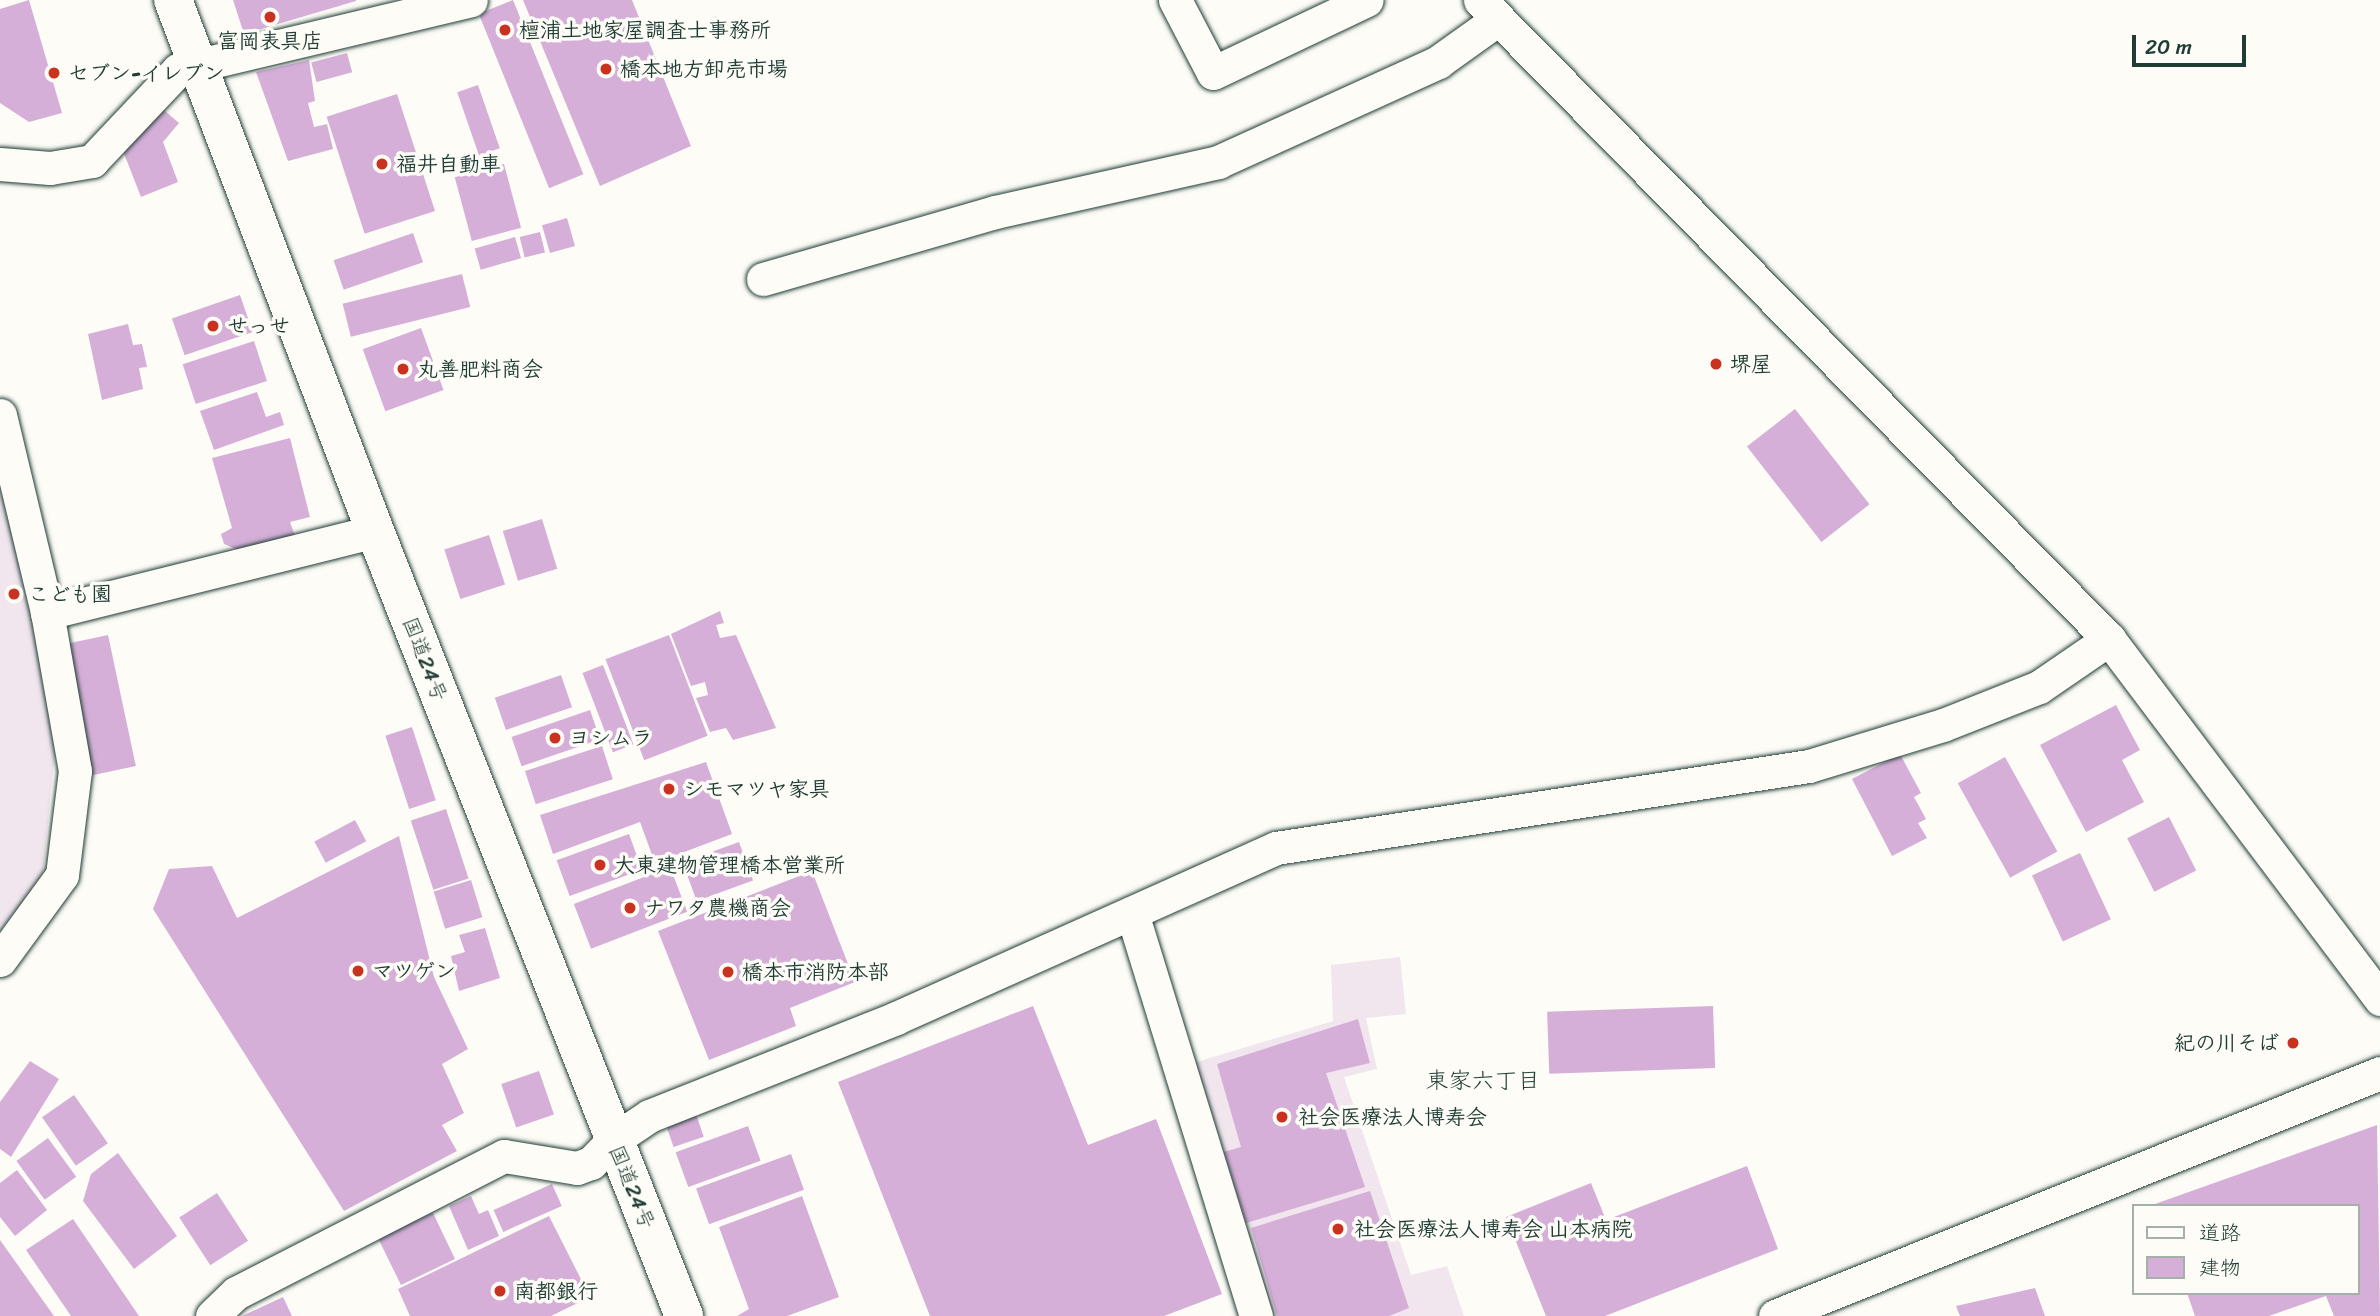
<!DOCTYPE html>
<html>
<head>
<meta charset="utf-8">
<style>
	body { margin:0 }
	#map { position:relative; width:2380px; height:1316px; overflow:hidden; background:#fdfcf7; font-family:Sriracha,"Klee One",sans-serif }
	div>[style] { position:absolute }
	.built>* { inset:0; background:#f1e5ee }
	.building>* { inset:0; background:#d6afd8; transform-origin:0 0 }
	.roads { filter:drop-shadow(0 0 2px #1f3d34) drop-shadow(0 0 2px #1f3d34) }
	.minor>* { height:33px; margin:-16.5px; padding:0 16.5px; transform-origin:16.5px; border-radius:16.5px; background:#fdfcf7 }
	.trunk>* { height:38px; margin:-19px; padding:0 19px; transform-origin:19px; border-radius:19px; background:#fdfcf7 }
	.dots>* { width:19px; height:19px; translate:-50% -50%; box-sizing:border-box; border:4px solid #fdfcf7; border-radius:50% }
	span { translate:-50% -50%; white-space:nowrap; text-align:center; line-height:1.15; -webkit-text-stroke:7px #fdfcf7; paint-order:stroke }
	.poi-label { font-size:21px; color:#1f3d34; font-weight:700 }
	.left { translate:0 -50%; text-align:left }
	.right { translate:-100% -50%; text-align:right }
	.street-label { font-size:21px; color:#1f3d34 }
	.neighbourhood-label { font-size:23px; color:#1f3d34 }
	.legend { position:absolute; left:2132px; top:1204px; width:228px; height:91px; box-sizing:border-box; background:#fdfcf7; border:2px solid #a4b0a9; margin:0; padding:9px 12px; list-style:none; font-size:21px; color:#1f3d34 }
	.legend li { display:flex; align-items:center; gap:14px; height:35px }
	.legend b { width:35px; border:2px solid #a4b0a9 }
	.scale { position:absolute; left:2132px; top:35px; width:114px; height:32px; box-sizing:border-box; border:4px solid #1f3d34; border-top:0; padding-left:9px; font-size:21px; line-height:24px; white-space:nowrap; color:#1f3d34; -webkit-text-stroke:5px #fdfcf7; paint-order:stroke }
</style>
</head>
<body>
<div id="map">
	<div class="built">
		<div style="clip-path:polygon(0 456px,57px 731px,42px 882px,0 934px)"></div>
		<div style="clip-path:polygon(1400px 957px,1406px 1014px,1366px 1018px,1377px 1069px,1344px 1077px,1411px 1275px,1447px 1266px,1464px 1316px,1269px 1316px,1190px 1064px,1333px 1021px,1331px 965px)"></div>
	</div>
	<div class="building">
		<div style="clip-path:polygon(29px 0,62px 113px,29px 122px,0 103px,0 9px)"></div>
		<div style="clip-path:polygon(233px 0,356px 0,356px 1px,244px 34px)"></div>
		<div style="left:513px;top:0;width:188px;height:37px;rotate:68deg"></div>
		<div style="clip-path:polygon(523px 0,632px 0,691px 146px,600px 186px)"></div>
		<div style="left:347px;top:53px;width:20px;height:37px;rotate:75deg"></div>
		<div style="clip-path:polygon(309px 60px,315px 101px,308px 103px,314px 127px,327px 124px,333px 149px,288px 161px,256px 72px)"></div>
		<div style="left:478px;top:85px;width:67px;height:22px;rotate:71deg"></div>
		<div style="left:397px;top:94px;width:123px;height:74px;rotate:72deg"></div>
		<div style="clip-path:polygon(158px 105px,179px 123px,163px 142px,178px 182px,141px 197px,123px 151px)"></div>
		<div style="left:504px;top:164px;width:66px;height:51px;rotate:75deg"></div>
		<div style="left:567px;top:218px;width:29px;height:26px;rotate:74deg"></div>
		<div style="left:540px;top:232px;width:21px;height:21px;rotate:76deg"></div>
		<div style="left:413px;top:233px;width:31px;height:84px;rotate:71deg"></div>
		<div style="left:515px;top:237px;width:22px;height:42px;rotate:74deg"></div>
		<div style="left:462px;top:274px;width:34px;height:123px;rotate:76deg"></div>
		<div style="left:240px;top:295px;width:39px;height:72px;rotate:71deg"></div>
		<div style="clip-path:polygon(128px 324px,133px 345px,142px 344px,147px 367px,139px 368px,143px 389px,102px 400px,88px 334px)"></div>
		<div style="left:421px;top:328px;width:66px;height:62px;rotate:70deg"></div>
		<div style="left:254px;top:341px;width:42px;height:75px;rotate:72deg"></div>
		<div style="clip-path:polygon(257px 392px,266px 417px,280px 412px,284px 425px,214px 450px,200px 411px)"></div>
		<div style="left:1795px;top:409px;width:121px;height:61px;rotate:52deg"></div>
		<div style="clip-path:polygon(290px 438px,310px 517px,290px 522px,295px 536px,241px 551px,224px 544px,221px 534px,232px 528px,212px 458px)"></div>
		<div style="left:542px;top:519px;width:52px;height:41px;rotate:73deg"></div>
		<div style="left:489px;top:535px;width:52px;height:47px;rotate:72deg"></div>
		<div style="clip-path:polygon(720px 611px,724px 623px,716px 625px,720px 638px,736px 635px,776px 728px,733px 740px,726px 728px,710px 732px,696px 698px,708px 695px,705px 682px,691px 686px,671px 634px)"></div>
		<div style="left:108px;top:635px;width:134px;height:48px;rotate:78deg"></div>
		<div style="left:669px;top:635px;width:108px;height:68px;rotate:69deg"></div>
		<div style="left:603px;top:665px;width:85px;height:22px;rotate:69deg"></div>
		<div style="left:561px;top:675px;width:34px;height:70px;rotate:71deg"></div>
		<div style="clip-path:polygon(2116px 705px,2140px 750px,2122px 760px,2144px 802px,2086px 832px,2040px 745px)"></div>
		<div style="left:590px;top:710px;width:31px;height:83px;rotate:71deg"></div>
		<div style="left:412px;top:727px;width:77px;height:28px;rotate:72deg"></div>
		<div style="left:602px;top:746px;width:35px;height:81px;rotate:72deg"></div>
		<div style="clip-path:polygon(1900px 754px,1921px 793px,1914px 797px,1926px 819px,1918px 823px,1927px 838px,1892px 856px,1852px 779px)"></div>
		<div style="left:2005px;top:757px;width:108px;height:54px;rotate:61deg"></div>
		<div style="clip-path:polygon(706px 762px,732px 834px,655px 863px,640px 822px,553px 854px,540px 815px)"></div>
		<div style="left:446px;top:809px;width:73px;height:37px;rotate:72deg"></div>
		<div style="left:2169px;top:817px;width:60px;height:47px;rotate:63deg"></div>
		<div style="left:355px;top:820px;width:24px;height:46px;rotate:62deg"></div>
		<div style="left:629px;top:834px;width:38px;height:77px;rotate:70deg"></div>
		<div style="clip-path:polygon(399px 836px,434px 977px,468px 1049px,442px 1064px,464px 1113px,442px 1125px,457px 1151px,344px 1211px,153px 909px,169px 869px,212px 866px,237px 918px)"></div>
		<div style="left:739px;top:842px;width:41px;height:60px;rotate:70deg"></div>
		<div style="left:2080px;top:853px;width:73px;height:53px;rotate:65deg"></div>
		<div style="left:670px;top:867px;width:48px;height:103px;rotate:69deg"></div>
		<div style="clip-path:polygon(812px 871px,855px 982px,790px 1008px,796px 1026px,709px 1060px,658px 931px)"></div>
		<div style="left:471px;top:880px;width:39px;height:39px;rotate:73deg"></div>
		<div style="clip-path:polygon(485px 928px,500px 978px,459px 991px,451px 956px,465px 952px,459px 935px)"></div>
		<div style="clip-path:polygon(1033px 1006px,1088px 1145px,1156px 1119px,1222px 1294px,1164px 1316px,930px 1316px,838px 1082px)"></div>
		<div style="left:1713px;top:1006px;width:62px;height:166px;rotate:88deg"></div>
		<div style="clip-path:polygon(1358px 1019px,1370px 1063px,1326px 1073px,1365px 1187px,1246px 1223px,1224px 1152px,1241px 1147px,1217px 1064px)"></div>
		<div style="clip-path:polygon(30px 1061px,59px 1079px,11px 1157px,0 1149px,0 1102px)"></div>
		<div style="left:539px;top:1071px;width:46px;height:40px;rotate:71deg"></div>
		<div style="left:74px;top:1095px;width:59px;height:39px;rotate:55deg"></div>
		<div style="left:696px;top:1114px;width:24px;height:32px;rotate:71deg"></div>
		<div style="clip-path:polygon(2377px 1125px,2380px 1316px,2334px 1316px,2326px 1296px,2269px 1316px,2195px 1316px,2187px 1293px,2357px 1293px,2357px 1206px,2155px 1204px)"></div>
		<div style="left:748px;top:1126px;width:37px;height:77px;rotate:70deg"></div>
		<div style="left:48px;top:1138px;width:48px;height:39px;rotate:54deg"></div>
		<div style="clip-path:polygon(118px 1153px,177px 1236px,134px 1269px,83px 1201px,91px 1174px)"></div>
		<div style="left:791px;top:1154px;width:38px;height:101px;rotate:70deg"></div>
		<div style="clip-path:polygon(1747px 1166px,1778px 1249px,1605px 1316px,1546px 1316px,1506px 1217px,1591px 1183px,1606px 1220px)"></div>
		<div style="clip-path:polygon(17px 1170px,47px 1210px,15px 1236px,0 1217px,0 1183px)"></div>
		<div style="left:552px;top:1184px;width:24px;height:64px;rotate:66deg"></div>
		<div style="clip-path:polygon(1370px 1191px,1409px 1308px,1389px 1316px,1277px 1316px,1251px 1228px)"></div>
		<div style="left:217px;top:1193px;width:57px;height:45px;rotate:57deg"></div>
		<div style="clip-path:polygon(471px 1196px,479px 1214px,488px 1210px,499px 1236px,468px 1250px,449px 1206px)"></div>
		<div style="clip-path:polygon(802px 1196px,839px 1297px,787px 1316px,737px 1316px,749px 1309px,719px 1227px)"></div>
		<div style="clip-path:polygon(419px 1208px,423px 1217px,433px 1213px,455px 1259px,401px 1285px,374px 1230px)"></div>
		<div style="clip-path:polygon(549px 1216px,590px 1297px,551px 1316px,410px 1316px,398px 1289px)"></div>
		<div style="clip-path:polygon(73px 1219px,139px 1316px,71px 1316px,26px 1250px)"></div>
		<div style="clip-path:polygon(0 1240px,54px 1316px,0 1316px)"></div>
		<div style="clip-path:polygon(2035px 1288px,2045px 1316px,1960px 1316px,1956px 1306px)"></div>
		<div style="clip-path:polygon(283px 1297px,292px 1316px,242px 1316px)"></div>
	</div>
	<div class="roads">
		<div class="minor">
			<div style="left:1175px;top:0;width:82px;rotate:62.5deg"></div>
			<div style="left:1213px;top:73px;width:170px;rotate:-25.4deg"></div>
			<div style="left:1480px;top:0;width:897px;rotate:45.45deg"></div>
			<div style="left:2109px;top:639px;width:451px;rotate:53deg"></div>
			<div style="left:0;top:164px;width:50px;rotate:4.6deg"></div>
			<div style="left:50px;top:168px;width:43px;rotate:-9.5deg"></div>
			<div style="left:92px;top:161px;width:125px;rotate:-46.6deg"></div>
			<div style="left:178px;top:70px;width:301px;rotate:-13.4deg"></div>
			<div style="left:763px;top:279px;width:241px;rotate:-16.1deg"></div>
			<div style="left:995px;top:212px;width:229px;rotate:-12.6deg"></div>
			<div style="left:1218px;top:162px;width:242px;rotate:-24.4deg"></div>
			<div style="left:1438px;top:62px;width:74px;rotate:-35.6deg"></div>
			<div style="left:0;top:415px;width:204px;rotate:76.6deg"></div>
			<div style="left:1132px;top:913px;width:422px;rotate:72.9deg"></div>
			<div style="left:0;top:960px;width:105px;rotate:-53.9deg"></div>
			<div style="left:62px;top:875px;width:105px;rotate:-82.9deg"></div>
			<div style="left:75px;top:771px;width:160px;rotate:-100deg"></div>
			<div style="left:47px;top:613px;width:338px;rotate:-14deg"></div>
			<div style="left:212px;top:1316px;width:33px;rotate:-44deg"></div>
			<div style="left:236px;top:1293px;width:301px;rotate:-27.1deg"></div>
			<div style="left:504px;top:1156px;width:74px;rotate:9.3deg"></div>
			<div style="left:577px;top:1168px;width:15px;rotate:-20deg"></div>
			<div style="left:591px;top:1163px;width:30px;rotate:-46deg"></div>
			<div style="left:612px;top:1141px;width:45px;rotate:-34deg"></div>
			<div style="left:649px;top:1116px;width:266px;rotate:-21.6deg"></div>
			<div style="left:896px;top:1018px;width:416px;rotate:-24.1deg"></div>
			<div style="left:1276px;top:848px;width:539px;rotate:-8.75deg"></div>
			<div style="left:1809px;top:766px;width:140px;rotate:-17deg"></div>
			<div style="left:1943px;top:725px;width:103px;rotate:-21.6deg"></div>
			<div style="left:2039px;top:687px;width:85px;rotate:-34.4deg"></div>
			<div style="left:1775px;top:1316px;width:652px;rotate:-21.88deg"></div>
		</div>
		<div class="trunk">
			<div style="left:173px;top:0;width:568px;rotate:69.17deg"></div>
			<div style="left:375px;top:531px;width:844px;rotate:68.51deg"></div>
		</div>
	</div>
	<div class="dots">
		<div style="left:270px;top:17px;background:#c8321e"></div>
		<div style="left:505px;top:30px;background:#c8321e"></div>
		<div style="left:606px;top:69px;background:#c8321e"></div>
		<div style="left:54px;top:73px;background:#c8321e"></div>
		<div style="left:382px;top:164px;background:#c8321e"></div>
		<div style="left:213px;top:326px;background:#c8321e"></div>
		<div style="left:1716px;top:364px;background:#c8321e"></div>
		<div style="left:403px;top:369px;background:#c8321e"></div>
		<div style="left:14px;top:594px;background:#c8321e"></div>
		<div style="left:555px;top:738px;background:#c8321e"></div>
		<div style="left:669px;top:789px;background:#c8321e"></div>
		<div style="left:600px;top:865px;background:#c8321e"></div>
		<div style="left:630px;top:908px;background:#c8321e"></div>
		<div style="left:358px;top:971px;background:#c8321e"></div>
		<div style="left:728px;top:972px;background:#c8321e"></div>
		<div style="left:2293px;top:1043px;background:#c8321e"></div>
		<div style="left:1282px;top:1117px;background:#c8321e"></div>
		<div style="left:1338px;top:1229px;background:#c8321e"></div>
		<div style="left:500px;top:1291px;background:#c8321e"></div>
	</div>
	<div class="poi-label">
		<span class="left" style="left:519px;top:30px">檀浦土地家屋調査士事務所</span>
		<span style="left:270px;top:41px">富岡表具店</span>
		<span class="left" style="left:620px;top:69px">橋本地方卸売市場</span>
		<span class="left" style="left:68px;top:73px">セブン-イレブン</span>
		<span class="left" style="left:396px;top:164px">福井自動車</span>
		<span class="left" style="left:227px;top:326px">せっせ</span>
		<span class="left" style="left:1730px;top:364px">堺屋</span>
		<span class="left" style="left:417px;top:369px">丸善肥料商会</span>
		<span class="left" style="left:28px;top:594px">こども園</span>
		<span class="left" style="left:569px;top:738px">ヨシムラ</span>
		<span class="left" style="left:683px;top:789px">シモマツヤ家具</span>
		<span class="left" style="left:614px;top:865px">大東建物管理橋本営業所</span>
		<span class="left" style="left:644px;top:908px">ナワタ農機商会</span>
		<span class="left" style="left:372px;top:971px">マツゲン</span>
		<span class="left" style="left:742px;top:972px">橋本市消防本部</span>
		<span class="right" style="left:2279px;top:1043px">紀の川そば</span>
		<span class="left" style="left:1298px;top:1117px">社会医療法人博寿会</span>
		<span class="left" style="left:1354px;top:1229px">社会医療法人博寿会 山本病院</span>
		<span class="left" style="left:514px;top:1291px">南都銀行</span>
	</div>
	<div class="street-label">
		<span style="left:425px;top:659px;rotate:69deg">国道24号</span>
		<span style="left:632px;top:1187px;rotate:68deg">国道24号</span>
	</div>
	<div class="neighbourhood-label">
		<span style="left:1483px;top:1081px">東家六丁目</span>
	</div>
	<ul class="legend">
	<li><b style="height:9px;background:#fdfcf7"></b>道路</li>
	<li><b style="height:19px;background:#d6afd8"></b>建物</li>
	</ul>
	<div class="scale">20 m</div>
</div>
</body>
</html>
